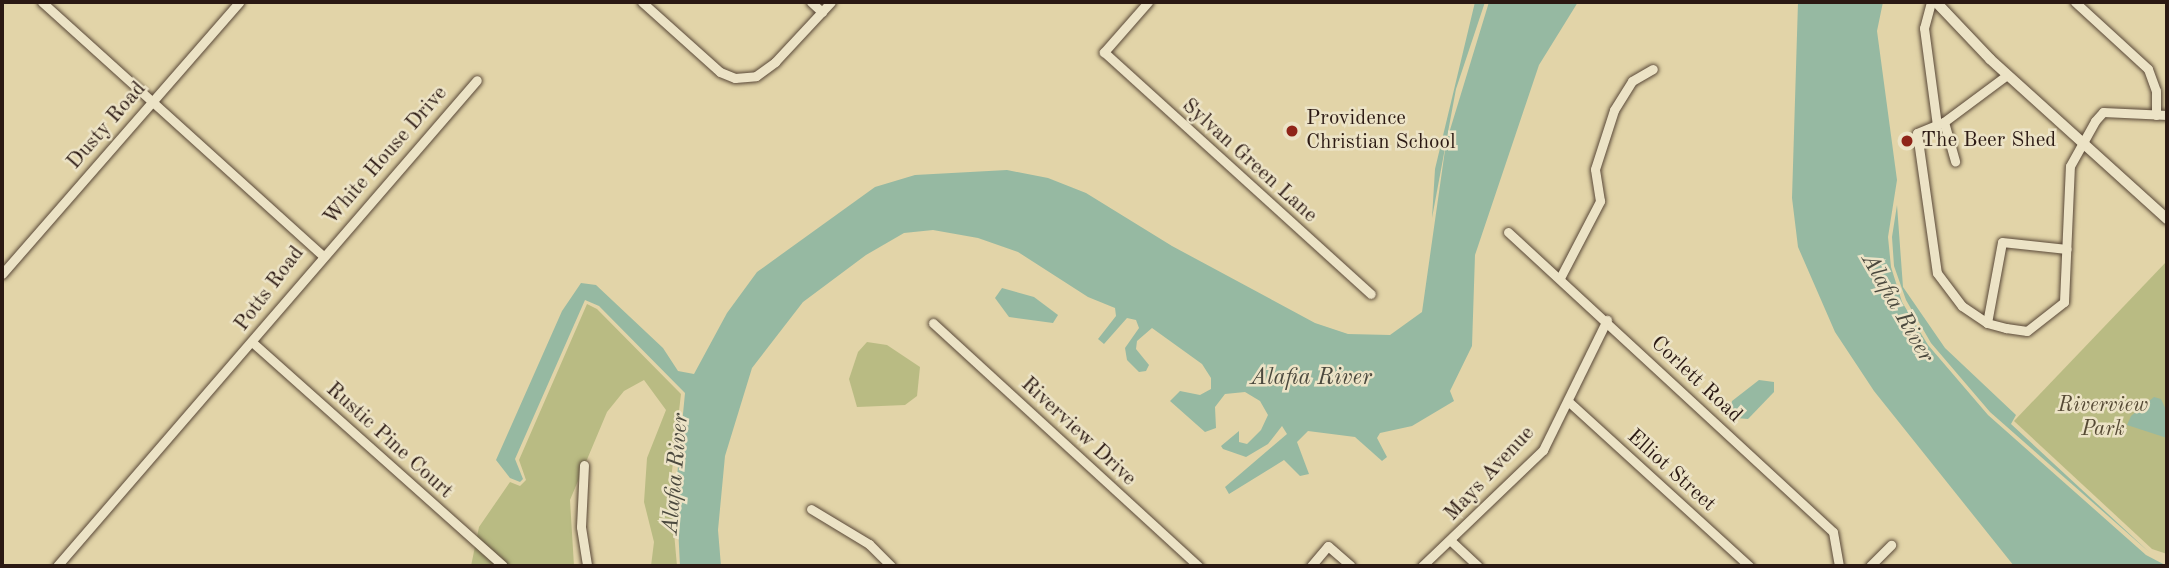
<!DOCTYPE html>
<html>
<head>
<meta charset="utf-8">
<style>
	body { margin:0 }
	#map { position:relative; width:2169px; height:568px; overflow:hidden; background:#e2d4a8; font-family:"Old Standard TT",serif }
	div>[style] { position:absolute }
	.green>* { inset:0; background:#b9bb83 }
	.water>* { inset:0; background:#96b9a2 }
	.roads { filter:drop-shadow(0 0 2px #594838) drop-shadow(0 0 2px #594838) }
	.minor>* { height:9px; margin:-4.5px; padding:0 4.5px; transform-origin:4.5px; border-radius:4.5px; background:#ece3c6 }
	.tertiary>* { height:10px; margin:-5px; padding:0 5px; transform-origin:5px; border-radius:5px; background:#ece3c6 }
	.dots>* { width:19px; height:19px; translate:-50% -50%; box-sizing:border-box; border:4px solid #ece3c6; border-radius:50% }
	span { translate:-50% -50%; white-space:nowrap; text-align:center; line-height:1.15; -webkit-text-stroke:5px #ece3c6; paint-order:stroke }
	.poi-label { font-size:21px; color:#2b1913 }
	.left { translate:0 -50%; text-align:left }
	.street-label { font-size:21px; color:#2b1913 }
	.park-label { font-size:21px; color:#564a35; font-style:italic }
	.water-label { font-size:23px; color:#4b493e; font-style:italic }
	.frame { position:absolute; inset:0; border:4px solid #2b1913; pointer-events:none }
</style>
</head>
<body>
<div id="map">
	<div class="green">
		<div style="clip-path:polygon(2167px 261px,2167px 554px,2152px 549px,2014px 421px)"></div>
		<div style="clip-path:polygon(587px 304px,597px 309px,681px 394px,670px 488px,677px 566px,651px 566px,654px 542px,644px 502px,647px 458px,666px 410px,644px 380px,624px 391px,607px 412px,570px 500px,574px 566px,471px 566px,479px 527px,510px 482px,520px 486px,526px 480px,519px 460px)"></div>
		<div style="clip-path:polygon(867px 342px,887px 345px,920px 367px,917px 396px,905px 405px,857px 407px,849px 379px,858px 352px)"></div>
	</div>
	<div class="water">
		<div style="clip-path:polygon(1475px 2px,1485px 2px,1456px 89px,1432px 218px,1435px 169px)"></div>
		<div style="clip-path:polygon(1489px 2px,1578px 2px,1539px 65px,1475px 255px,1472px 346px,1450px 391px,1454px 401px,1412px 426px,1380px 433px,1377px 438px,1387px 457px,1382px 461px,1355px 437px,1308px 431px,1297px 442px,1309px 474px,1300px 476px,1284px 460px,1229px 494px,1225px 487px,1287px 434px,1282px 426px,1268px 444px,1246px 457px,1223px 449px,1221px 446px,1239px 431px,1239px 442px,1247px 444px,1261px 430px,1268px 415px,1260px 401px,1245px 392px,1225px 394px,1215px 407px,1216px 428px,1205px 432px,1170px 401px,1180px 391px,1200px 395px,1211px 389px,1211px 378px,1202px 364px,1152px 328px,1137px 341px,1136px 349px,1149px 365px,1146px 371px,1139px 372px,1127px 360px,1125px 348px,1139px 328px,1136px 320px,1127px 318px,1104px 344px,1098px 339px,1116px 316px,1115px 308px,1088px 297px,1018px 252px,978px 238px,933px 230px,904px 233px,866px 255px,803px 302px,752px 368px,725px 456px,718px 530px,721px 566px,680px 566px,676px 487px,685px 393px,599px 306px,585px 300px,515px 459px,523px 479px,520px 482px,510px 478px,496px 460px,562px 311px,581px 283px,596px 285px,663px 348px,678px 371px,694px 374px,727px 313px,757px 272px,875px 187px,915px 175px,1007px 170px,1048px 178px,1086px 193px,1172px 246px,1315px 323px,1348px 334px,1390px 335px,1422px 312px,1446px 143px)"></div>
		<div style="clip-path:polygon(1798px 2px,1883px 2px,1877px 31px,1897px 180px,1888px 237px,1891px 267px,1902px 302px,1928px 345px,1988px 415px,2146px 555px,2167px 566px,2014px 566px,1874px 391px,1835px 332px,1798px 247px,1792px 198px)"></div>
		<div style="clip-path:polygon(1897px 205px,1903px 287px,1945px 348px,2016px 415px,2011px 424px,2149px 552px,2167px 561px,2149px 552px,1990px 412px,1931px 343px,1906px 300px,1894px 266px,1892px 237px)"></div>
		<div style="clip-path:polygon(1002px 288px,1034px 297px,1058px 315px,1053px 323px,1009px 317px,995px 298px)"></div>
		<div style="clip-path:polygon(1759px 380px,1774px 382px,1774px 392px,1748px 419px,1736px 418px,1730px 412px,1732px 401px)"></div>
		<div style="clip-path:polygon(2154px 397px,2161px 399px,2167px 412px,2167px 438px,2127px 425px,2131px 416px)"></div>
	</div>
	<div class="roads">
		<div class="minor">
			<div style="left:42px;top:2px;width:377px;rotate:42.1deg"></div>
			<div style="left:642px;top:2px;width:105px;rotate:41.9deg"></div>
			<div style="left:720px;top:72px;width:16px;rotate:22deg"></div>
			<div style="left:735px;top:78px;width:21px;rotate:-5deg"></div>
			<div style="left:756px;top:76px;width:24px;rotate:-36deg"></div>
			<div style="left:775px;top:62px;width:82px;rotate:-47deg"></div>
			<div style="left:811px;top:2px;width:15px;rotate:42deg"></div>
			<div style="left:1148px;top:2px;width:67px;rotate:131.3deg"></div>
			<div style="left:1104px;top:52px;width:360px;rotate:42.2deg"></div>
			<div style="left:1931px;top:2px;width:27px;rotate:105deg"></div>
			<div style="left:1924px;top:28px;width:98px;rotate:82.4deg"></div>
			<div style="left:2075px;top:2px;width:99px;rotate:42.5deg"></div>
			<div style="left:2148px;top:69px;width:23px;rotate:70deg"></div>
			<div style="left:2156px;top:91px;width:24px;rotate:90deg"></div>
			<div style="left:2007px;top:75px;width:79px;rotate:143.3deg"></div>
			<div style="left:1944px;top:122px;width:29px;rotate:158deg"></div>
			<div style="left:1917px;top:133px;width:141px;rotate:81.9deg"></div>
			<div style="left:1937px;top:273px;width:41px;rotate:52.9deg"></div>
			<div style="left:1962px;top:306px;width:30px;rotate:34deg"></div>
			<div style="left:1987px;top:323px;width:20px;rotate:15deg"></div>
			<div style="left:2006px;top:328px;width:21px;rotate:8deg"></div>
			<div style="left:2027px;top:331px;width:47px;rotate:-38.1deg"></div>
			<div style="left:2064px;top:302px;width:136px;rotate:-87.5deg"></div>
			<div style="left:2070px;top:166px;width:51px;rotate:-60.9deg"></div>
			<div style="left:2095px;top:121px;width:12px;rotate:-48deg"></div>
			<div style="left:2103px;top:112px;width:64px;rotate:2.7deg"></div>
			<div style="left:1944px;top:122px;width:41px;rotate:74.2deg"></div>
			<div style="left:1508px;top:232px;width:442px;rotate:42.7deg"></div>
			<div style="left:1833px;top:532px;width:35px;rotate:80deg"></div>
			<div style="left:2px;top:274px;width:361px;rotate:-48.9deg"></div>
			<div style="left:1560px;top:278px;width:87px;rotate:-62.5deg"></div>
			<div style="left:1600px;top:201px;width:32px;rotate:-99deg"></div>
			<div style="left:1595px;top:169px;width:62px;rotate:-72.1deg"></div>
			<div style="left:1614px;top:110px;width:34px;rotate:-58deg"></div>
			<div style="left:1632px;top:81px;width:24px;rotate:-30deg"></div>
			<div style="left:933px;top:323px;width:360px;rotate:42.5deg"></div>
			<div style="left:1987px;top:323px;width:82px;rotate:-79.5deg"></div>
			<div style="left:2002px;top:242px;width:65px;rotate:6.1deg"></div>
			<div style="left:252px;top:342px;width:336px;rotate:41.7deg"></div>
			<div style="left:1569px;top:402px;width:244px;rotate:42.3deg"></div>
			<div style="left:584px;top:465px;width:62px;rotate:92.8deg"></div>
			<div style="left:581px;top:527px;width:39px;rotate:81deg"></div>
			<div style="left:811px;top:509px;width:68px;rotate:31.1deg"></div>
			<div style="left:869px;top:544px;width:31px;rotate:45deg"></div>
			<div style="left:1451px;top:541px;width:37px;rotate:43deg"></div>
			<div style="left:57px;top:566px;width:642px;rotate:-49.17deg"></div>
			<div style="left:1311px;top:566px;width:26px;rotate:-50deg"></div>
			<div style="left:1328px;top:546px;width:30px;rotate:41deg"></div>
			<div style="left:1422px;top:566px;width:168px;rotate:-43.8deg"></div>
			<div style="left:1543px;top:450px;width:145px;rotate:-63.8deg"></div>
			<div style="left:1870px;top:566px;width:30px;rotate:-45deg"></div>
		</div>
		<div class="tertiary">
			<div style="left:1936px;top:2px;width:79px;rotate:46.5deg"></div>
			<div style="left:1990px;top:59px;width:239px;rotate:42.1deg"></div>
		</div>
	</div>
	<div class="dots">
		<div style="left:1292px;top:131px;background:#8f2418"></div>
		<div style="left:1907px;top:141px;background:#8f2418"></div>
	</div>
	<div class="poi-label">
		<span class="left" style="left:1306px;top:131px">Providence<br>Christian School</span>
		<span class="left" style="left:1921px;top:141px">The Beer Shed</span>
	</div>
	<div class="street-label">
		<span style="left:107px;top:126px;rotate:-49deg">Dusty Road</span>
		<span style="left:386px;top:156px;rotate:-49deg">White House Drive</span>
		<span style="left:1249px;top:161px;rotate:42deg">Sylvan Green Lane</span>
		<span style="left:270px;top:289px;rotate:-53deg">Potts Road</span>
		<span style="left:1696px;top:380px;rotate:43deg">Corlett Road</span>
		<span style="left:1078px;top:432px;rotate:43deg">Riverview Drive</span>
		<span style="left:389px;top:441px;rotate:42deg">Rustic Pine Court</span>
		<span style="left:1671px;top:471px;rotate:42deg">Elliot Street</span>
		<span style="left:1490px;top:474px;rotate:-47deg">Mays Avenue</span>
	</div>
	<div class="park-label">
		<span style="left:2103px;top:418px">Riverview<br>Park</span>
	</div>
	<div class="water-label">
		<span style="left:1897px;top:308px;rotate:60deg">Alafia River</span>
		<span style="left:1311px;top:378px">Alafia River</span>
		<span style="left:676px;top:474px;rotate:-85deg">Alafia River</span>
	</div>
	<div class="frame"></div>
</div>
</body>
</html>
